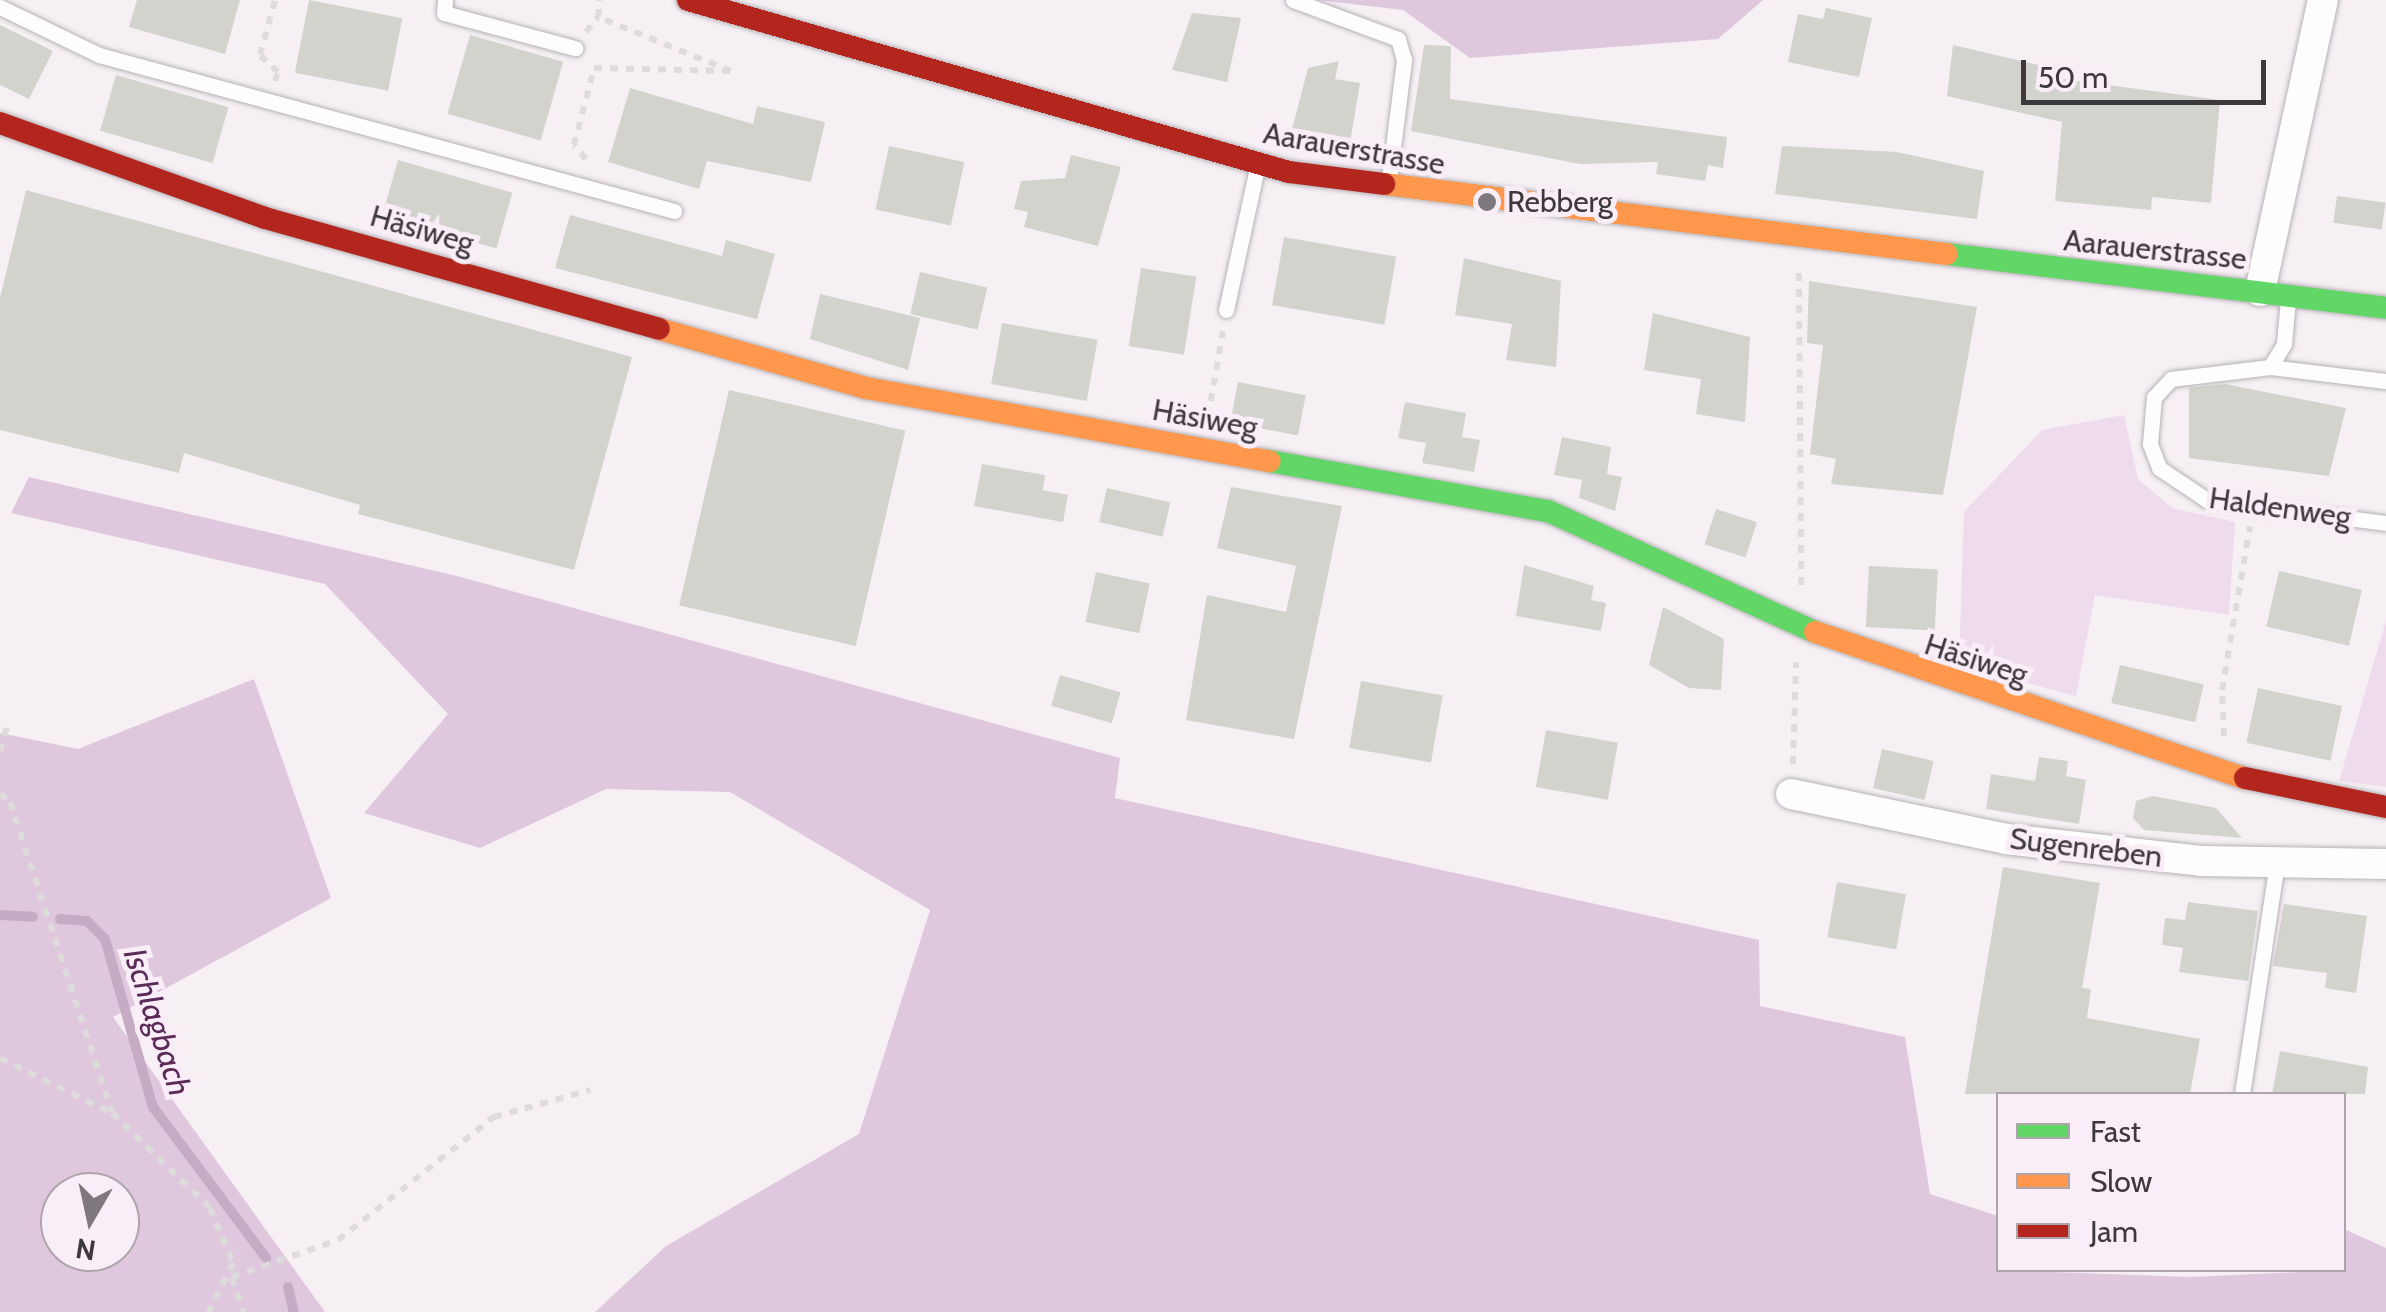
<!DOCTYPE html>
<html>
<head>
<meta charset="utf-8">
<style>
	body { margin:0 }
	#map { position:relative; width:2386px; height:1312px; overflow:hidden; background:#f6f0f5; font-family:Cabin,sans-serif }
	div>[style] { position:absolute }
	.green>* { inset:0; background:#eedcec }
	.forest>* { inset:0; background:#dfc8dd }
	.stream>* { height:10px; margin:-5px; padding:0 5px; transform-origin:5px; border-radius:5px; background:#c6abc4 }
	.building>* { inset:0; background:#d2d3cc; transform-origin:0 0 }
	.path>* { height:6px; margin-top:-3px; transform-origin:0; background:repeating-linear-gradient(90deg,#dddbdc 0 8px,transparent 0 16px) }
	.roads { filter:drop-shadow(0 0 2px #b6b2b6) drop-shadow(0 0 2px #b6b2b6) }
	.lane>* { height:15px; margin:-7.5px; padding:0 7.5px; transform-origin:7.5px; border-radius:7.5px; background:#fefdfe }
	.street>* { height:30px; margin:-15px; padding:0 15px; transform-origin:15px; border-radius:15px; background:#fefdfe }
	.fast>* { height:22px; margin:-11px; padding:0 11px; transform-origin:11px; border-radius:11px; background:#63d668 }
	.slow>* { height:22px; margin:-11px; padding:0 11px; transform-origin:11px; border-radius:11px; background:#ff974d }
	.jam>* { height:22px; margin:-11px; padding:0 11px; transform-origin:11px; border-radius:11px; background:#b3261e }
	.dots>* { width:28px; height:28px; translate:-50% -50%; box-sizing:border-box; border:5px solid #f9edf7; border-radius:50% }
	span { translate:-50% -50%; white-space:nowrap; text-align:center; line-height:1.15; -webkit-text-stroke:10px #f9edf7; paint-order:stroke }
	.street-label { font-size:30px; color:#3d383c }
	.poi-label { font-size:30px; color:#3d383c }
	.left { translate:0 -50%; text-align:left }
	.water-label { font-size:32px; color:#5a2a58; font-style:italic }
	.legend { position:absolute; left:1996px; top:1092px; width:350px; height:180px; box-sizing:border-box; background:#f9edf7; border:2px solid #aea5ac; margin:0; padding:12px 18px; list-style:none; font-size:30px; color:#3d383c }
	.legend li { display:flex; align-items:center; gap:20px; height:50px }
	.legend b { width:50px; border:2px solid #aea5ac }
	.north { position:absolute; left:40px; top:1172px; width:100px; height:100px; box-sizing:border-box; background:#f9edf7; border:2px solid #aea5ac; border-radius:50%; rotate:189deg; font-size:28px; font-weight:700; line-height:40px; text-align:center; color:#3d383c }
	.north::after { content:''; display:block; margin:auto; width:35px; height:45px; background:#7e787d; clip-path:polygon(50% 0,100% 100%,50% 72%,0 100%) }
	.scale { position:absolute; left:2021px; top:60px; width:245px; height:45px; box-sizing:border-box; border:5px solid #3d383c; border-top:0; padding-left:12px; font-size:30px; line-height:35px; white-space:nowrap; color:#3d383c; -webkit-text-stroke:8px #f9edf7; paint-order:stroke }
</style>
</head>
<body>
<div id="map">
	<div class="green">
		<div style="clip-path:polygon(2124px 415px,2138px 479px,2172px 508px,2235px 522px,2229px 615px,2095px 595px,2076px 696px,1959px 665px,1964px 512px,2042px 430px)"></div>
		<div style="clip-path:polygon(2386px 621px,2386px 787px,2339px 781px)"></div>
	</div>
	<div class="forest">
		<div style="clip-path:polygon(1317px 0,1763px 0,1718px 39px,1470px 58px,1403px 10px)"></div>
		<div style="clip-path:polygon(29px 477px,457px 576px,1120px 758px,1115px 798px,1759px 940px,1760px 1006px,1905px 1037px,1930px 1194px,1998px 1216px,1998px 1270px,2191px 1277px,2344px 1270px,2344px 1229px,2386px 1248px,2386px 1312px,595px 1312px,666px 1246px,859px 1134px,930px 910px,730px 792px,606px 789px,480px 848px,364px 813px,448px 714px,325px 584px,11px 513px)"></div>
		<div style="clip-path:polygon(evenodd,254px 679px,331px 898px,113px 1017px,325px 1312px,0 1312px,0 733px,78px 749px,254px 679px,120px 1192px,120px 1252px,60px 1252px,60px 1192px,120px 1192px)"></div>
	</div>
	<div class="stream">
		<div style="left:0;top:915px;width:33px;rotate:3deg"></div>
		<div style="left:60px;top:919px;width:27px;rotate:4deg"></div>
		<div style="left:87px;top:921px;width:25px;rotate:45deg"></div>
		<div style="left:105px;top:939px;width:175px;rotate:74.1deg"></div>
		<div style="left:153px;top:1107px;width:189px;rotate:53.2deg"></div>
		<div style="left:288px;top:1287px;width:26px;rotate:77deg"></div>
	</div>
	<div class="building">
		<div style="clip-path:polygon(137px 0,240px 0,225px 54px,129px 27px)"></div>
		<div style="left:309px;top:0;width:95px;height:74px;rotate:11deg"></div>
		<div style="clip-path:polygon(1826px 8px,1872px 18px,1859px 77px,1788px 62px,1798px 14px,1823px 19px)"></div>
		<div style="clip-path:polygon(1192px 13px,1241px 18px,1227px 82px,1172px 70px)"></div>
		<div style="clip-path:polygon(0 25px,53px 51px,29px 99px,0 85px)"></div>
		<div style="left:470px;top:35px;width:97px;height:82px;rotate:16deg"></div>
		<div style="clip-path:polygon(1424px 45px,1451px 46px,1450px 99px,1727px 137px,1723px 168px,1708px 165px,1705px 181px,1656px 174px,1658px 162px,1580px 164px,1411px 131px)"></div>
		<div style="clip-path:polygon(1953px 45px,2043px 66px,2041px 76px,2220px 100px,2211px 203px,2152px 197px,2151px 210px,2055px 201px,2062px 122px,1947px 96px)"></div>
		<div style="clip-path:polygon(1339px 61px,1335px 79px,1360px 83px,1350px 143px,1291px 133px,1308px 68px)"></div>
		<div style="left:116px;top:75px;width:117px;height:58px;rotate:16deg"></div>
		<div style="clip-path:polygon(630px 88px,753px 124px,757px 106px,825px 122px,811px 182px,707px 161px,699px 189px,608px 162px)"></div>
		<div style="left:889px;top:146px;width:77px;height:65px;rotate:12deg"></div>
		<div style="clip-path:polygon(1782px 146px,1897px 152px,1984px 171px,1977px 219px,1775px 194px)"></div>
		<div style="clip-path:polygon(1071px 155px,1121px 167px,1098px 246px,1024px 227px,1028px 212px,1014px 209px,1021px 181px,1065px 178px)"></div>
		<div style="left:398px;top:160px;width:119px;height:58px;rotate:16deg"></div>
		<div style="clip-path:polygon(26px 190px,632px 357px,574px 570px,358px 514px,360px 505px,184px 453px,179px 473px,0 430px,0 298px)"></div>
		<div style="left:2337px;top:196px;width:49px;height:27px;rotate:8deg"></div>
		<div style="clip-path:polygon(570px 215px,722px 256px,726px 240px,775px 254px,757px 319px,555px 268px)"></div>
		<div style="left:1284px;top:237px;width:114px;height:69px;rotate:10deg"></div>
		<div style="clip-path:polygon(1464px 258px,1561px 281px,1556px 367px,1506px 360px,1512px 324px,1455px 315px)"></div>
		<div style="left:1141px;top:268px;width:56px;height:79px;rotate:9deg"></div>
		<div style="left:920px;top:272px;width:69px;height:43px;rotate:13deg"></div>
		<div style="clip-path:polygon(1809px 281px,1977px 307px,1943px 495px,1831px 484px,1836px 459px,1810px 454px,1823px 345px,1807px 343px)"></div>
		<div style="clip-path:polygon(820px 294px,920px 318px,908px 370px,810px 339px)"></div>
		<div style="clip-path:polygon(1653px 313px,1750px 337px,1745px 422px,1696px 414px,1701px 379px,1644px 370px)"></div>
		<div style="left:1002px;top:323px;width:97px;height:62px;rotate:10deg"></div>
		<div style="left:1238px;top:382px;width:69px;height:41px;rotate:11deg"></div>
		<div style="clip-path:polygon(2225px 384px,2346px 408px,2329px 476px,2189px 458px,2189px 388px)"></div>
		<div style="left:729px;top:390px;width:181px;height:221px;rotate:13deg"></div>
		<div style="clip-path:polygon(1405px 402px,1466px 413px,1462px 437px,1480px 440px,1474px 472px,1422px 463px,1426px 443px,1398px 438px)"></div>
		<div style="clip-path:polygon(1562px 437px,1611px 447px,1607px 474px,1622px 477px,1615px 511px,1579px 498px,1582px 480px,1554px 475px)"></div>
		<div style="clip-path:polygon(982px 464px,1045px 475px,1043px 490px,1068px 495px,1063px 522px,974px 506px)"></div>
		<div style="clip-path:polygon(1231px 487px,1342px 506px,1294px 739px,1186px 720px,1207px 595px,1286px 612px,1296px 566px,1217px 548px)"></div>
		<div style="left:1107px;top:488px;width:65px;height:35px;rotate:13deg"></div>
		<div style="left:1716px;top:509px;width:43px;height:37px;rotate:18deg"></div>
		<div style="clip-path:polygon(1524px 565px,1594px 586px,1591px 600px,1606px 603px,1601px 631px,1516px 616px)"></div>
		<div style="left:1869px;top:566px;width:69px;height:61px;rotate:3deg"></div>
		<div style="left:2279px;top:571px;width:85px;height:57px;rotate:13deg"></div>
		<div style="left:1096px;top:572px;width:55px;height:51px;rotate:12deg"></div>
		<div style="clip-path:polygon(1663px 607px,1724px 639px,1721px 690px,1689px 688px,1649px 665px)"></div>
		<div style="left:2120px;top:665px;width:86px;height:39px;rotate:13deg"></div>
		<div style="left:1060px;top:675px;width:63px;height:32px;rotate:16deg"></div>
		<div style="left:1361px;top:681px;width:83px;height:68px;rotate:10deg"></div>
		<div style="left:2258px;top:688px;width:86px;height:56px;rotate:12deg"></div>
		<div style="left:1546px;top:730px;width:73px;height:58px;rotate:10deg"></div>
		<div style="left:1882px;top:749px;width:53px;height:40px;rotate:13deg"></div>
		<div style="clip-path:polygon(2039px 757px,2068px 761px,2066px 776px,2086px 780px,2079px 824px,1986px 809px,1991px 774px,2035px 781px)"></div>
		<div style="clip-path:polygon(2153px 796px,2216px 808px,2242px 838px,2144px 830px,2133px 818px,2136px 801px)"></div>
		<div style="clip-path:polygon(2003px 867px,2100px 883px,2082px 988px,2091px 989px,2087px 1018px,2200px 1039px,2190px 1094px,1965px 1094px)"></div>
		<div style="left:1837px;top:882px;width:70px;height:56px;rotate:10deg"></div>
		<div style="clip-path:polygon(2188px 902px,2258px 911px,2248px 981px,2179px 972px,2183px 948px,2162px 945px,2165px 918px,2185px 920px)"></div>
		<div style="clip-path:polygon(2284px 904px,2367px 916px,2356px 993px,2325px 988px,2327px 973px,2273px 966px)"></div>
		<div style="clip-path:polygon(2280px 1051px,2368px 1067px,2365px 1094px,2272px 1094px)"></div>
	</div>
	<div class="path">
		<div style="left:586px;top:32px;width:19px;rotate:-51deg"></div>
		<div style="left:275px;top:81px;width:9px;rotate:-72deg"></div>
		<div style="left:278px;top:72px;width:25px;rotate:-137deg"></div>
		<div style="left:260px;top:55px;width:57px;rotate:-74.7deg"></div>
		<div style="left:586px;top:159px;width:18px;rotate:-131deg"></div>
		<div style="left:574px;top:145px;width:80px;rotate:-75.4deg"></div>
		<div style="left:594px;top:68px;width:137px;rotate:1.3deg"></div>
		<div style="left:731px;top:71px;width:144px;rotate:-157.9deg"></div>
		<div style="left:598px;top:17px;width:17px;rotate:-83deg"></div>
		<div style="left:1799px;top:273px;width:312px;rotate:89.6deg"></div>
		<div style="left:1208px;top:417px;width:87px;rotate:-80.1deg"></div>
		<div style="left:2224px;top:736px;width:46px;rotate:-92.5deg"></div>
		<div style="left:2222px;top:690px;width:166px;rotate:-80.3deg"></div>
		<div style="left:0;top:751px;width:25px;rotate:-74deg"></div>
		<div style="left:1793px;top:764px;width:102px;rotate:-88.3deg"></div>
		<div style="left:0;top:794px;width:13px;rotate:39deg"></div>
		<div style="left:10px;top:802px;width:326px;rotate:71.8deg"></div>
		<div style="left:0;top:1058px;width:125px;rotate:26.2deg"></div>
		<div style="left:112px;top:1113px;width:136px;rotate:44.1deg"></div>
		<div style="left:210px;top:1208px;width:60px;rotate:67.3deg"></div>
		<div style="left:233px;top:1263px;width:55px;rotate:116.1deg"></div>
		<div style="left:232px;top:1277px;width:112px;rotate:-19.2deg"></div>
		<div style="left:338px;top:1240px;width:199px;rotate:-38.3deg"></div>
		<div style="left:494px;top:1117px;width:100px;rotate:-15.7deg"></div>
		<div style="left:232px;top:1278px;width:36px;rotate:71deg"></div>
	</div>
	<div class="roads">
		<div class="lane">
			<div style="left:445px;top:0;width:13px;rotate:94deg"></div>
			<div style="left:444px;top:13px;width:136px;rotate:15deg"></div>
			<div style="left:1293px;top:0;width:112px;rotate:20.4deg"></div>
			<div style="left:1398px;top:39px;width:22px;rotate:74deg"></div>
			<div style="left:1404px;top:60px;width:120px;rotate:97.2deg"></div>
			<div style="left:0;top:7px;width:110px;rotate:25.9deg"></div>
			<div style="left:99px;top:55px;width:596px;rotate:15.18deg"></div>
			<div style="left:2288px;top:299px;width:45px;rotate:95.1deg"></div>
			<div style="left:2284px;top:344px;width:27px;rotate:121deg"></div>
			<div style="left:2270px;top:367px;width:100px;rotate:173.1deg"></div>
			<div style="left:2171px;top:379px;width:25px;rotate:133deg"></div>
			<div style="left:2154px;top:397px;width:47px;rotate:94.9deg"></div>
			<div style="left:2150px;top:444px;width:26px;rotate:69deg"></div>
			<div style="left:2159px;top:468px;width:58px;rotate:33.7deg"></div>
			<div style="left:2207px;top:500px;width:180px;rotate:7.3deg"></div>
			<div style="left:1226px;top:310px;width:145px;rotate:-77.7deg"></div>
			<div style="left:2270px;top:367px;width:117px;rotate:6.9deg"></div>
			<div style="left:2242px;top:1094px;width:234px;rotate:-81.4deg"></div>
		</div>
		<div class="street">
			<div style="left:2260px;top:291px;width:298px;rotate:-77.8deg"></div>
			<div style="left:1791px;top:794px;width:220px;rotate:11.8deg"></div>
			<div style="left:2006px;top:839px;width:196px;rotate:6.4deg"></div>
			<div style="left:2201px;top:861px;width:185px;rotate:0.9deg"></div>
		</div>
		<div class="fast">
			<div style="left:1947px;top:254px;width:442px;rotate:7deg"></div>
			<div style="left:1269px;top:461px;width:283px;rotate:10.2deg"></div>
			<div style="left:1548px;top:511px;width:293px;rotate:24.4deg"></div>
		</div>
		<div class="slow">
			<div style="left:1384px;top:184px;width:567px;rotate:7.09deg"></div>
			<div style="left:659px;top:329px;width:215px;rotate:15.9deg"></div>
			<div style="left:866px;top:388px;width:410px;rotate:10.3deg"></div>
			<div style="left:1815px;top:632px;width:454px;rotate:18.8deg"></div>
		</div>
		<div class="jam">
			<div style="left:688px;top:0;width:625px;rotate:15.97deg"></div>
			<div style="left:1289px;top:172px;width:96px;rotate:7.2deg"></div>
			<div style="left:0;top:123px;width:282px;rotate:19.7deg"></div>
			<div style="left:265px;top:218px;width:409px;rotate:15.7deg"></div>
			<div style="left:2245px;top:778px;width:144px;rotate:11.6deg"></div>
		</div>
	</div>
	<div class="dots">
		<div style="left:1487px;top:202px;background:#7e787d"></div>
	</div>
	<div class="street-label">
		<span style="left:1354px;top:149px;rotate:10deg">Aarauerstrasse</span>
		<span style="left:422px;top:230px;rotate:16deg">Häsiweg</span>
		<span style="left:2155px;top:250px;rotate:6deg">Aarauerstrasse</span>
		<span style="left:1205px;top:419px;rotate:10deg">Häsiweg</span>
		<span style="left:2280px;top:508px;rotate:8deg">Haldenweg</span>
		<span style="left:1976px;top:660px;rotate:18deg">Häsiweg</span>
		<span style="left:2086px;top:848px;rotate:7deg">Sugenreben</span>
	</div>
	<div class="poi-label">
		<span class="left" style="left:1507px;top:202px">Rebberg</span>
	</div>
	<div class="water-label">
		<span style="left:157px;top:1022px;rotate:72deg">Ischlagbach</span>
	</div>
	<ul class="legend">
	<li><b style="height:12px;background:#63d668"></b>Fast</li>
	<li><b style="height:12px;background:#ff974d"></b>Slow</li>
	<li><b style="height:12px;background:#b3261e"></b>Jam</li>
	</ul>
	<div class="north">N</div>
	<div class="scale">50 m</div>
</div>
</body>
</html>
